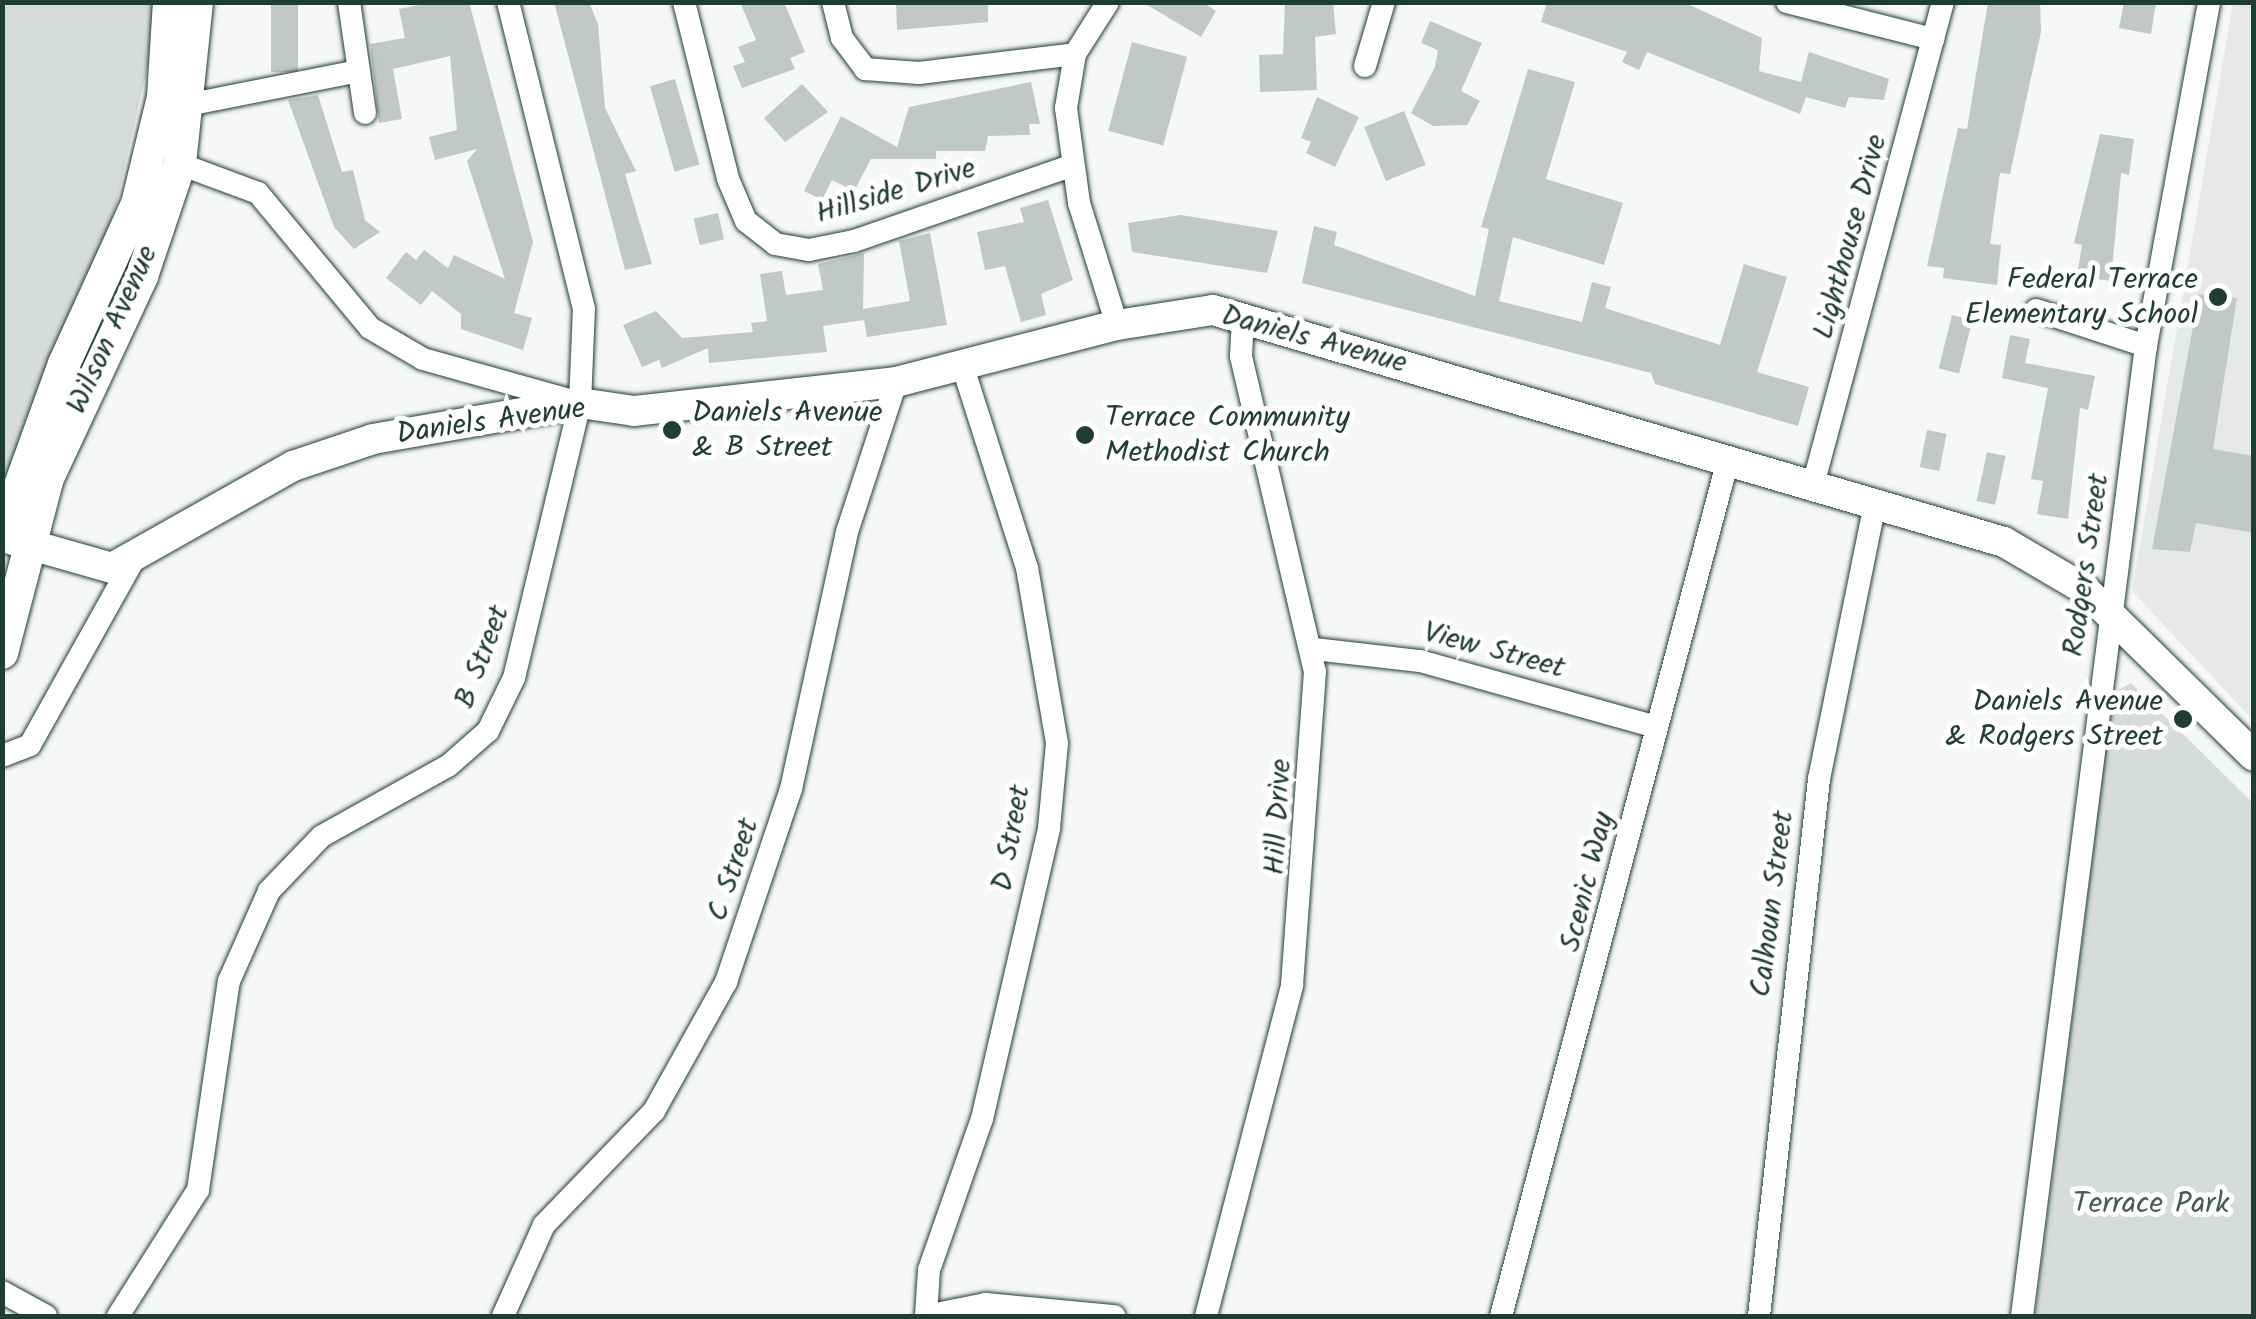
<!DOCTYPE html>
<html>
<head>
<meta charset="utf-8">
<style>
	body { margin:0 }
	#map { position:relative; width:2256px; height:1319px; overflow:hidden; background:#f6f7f7; font-family:Kalam,sans-serif }
	div>[style] { position:absolute }
	.built>* { inset:0; background:#e6e9e8 }
	.green>* { inset:0; background:#d6dcdb }
	.building>* { inset:0; background:#c0c9c6; transform-origin:0 0 }
	.roads { filter:drop-shadow(0 0 2px #1f3d34) drop-shadow(0 0 2px #1f3d34) }
	.minor>* { height:22px; margin:-11px; padding:0 11px; transform-origin:11px; border-radius:11px; background:#fff }
	.tertiary>* { height:30px; margin:-15px; padding:0 15px; transform-origin:15px; border-radius:15px; background:#fff }
	.secondary>* { height:32px; margin:-16px; padding:0 16px; transform-origin:16px; border-radius:16px; background:#fff }
	.dots>* { width:28px; height:28px; translate:-50% -50%; box-sizing:border-box; border:5px solid #fff; border-radius:50% }
	span { translate:-50% -50%; white-space:nowrap; text-align:center; line-height:1.15; -webkit-text-stroke:10px #fff; paint-order:stroke }
	.street-label { font-size:30px; color:#1f3d34 }
	.poi-label { font-size:30px; color:#1f3d34 }
	.right { translate:-100% -50%; text-align:right }
	.left { translate:0 -50%; text-align:left }
	.park-label { font-size:30px; color:#445d55 }
	.frame { position:absolute; inset:0; border:5px solid #1f3d34; pointer-events:none }
</style>
</head>
<body>
<div id="map">
	<div class="built">
		<div style="clip-path:polygon(2233px 3px,2253px 3px,2253px 720px,2132px 591px)"></div>
	</div>
	<div class="green">
		<div style="clip-path:polygon(2px 3px,154px 3px,156px 30px,105px 253px,2px 486px)"></div>
		<div style="clip-path:polygon(2131px 683px,2253px 803px,2253px 1316px,2035px 1316px,2113px 693px)"></div>
	</div>
	<div class="building">
		<div style="left:271px;top:2px;width:27px;height:70px"></div>
		<div style="clip-path:polygon(434px 2px,469px 2px,533px 242px,514px 313px,532px 318px,523px 350px,461px 329px,461px 314px,432px 291px,421px 305px,386px 278px,406px 252px,416px 260px,424px 250px,448px 268px,454px 255px,505px 279px,467px 161px,477px 149px,435px 160px,429px 137px,457px 130px,450px 56px,393px 69px,402px 119px,379px 123px,370px 44px,405px 38px,399px 9px)"></div>
		<div style="clip-path:polygon(554px 2px,589px 2px,598px 24px,605px 108px,636px 171px,625px 174px,652px 264px,625px 270px)"></div>
		<div style="clip-path:polygon(740px 2px,784px 2px,805px 52px,790px 58px,795px 69px,742px 88px,733px 66px,745px 62px,738px 47px,756px 40px)"></div>
		<div style="clip-path:polygon(896px 2px,988px 2px,988px 22px,897px 30px)"></div>
		<div style="clip-path:polygon(1142px 2px,1202px 2px,1216px 11px,1201px 37px)"></div>
		<div style="clip-path:polygon(1285px 2px,1333px 3px,1336px 34px,1315px 37px,1317px 90px,1260px 92px,1259px 55px,1283px 54px)"></div>
		<div style="clip-path:polygon(1547px 2px,1683px 2px,1762px 38px,1759px 71px,1801px 82px,1809px 52px,1889px 79px,1884px 100px,1849px 97px,1845px 108px,1806px 97px,1800px 114px,1647px 52px,1639px 70px,1622px 62px,1627px 52px,1541px 22px)"></div>
		<div style="clip-path:polygon(1988px 2px,2040px 2px,2041px 32px,2010px 174px,2000px 173px,1990px 244px,2001px 245px,1997px 285px,1943px 278px,1944px 268px,1927px 266px,1958px 128px,1967px 129px)"></div>
		<div style="clip-path:polygon(2124px 2px,2156px 2px,2151px 34px,2119px 28px)"></div>
		<div style="clip-path:polygon(1430px 21px,1482px 43px,1461px 91px,1480px 101px,1467px 125px,1433px 126px,1411px 113px,1435px 67px,1438px 50px,1421px 43px)"></div>
		<div style="left:1132px;top:42px;width:57px;height:92px;rotate:15deg"></div>
		<div style="clip-path:polygon(1528px 69px,1575px 82px,1546px 179px,1623px 203px,1604px 265px,1513px 237px,1499px 301px,1582px 322px,1592px 282px,1611px 287px,1605px 308px,1720px 345px,1744px 264px,1787px 277px,1757px 372px,1809px 387px,1798px 426px,1655px 384px,1651px 373px,1302px 283px,1314px 226px,1337px 232px,1334px 245px,1475px 296px,1489px 229px,1481px 227px)"></div>
		<div style="left:675px;top:79px;width:89px;height:26px;rotate:74deg"></div>
		<div style="clip-path:polygon(1031px 82px,1040px 124px,1029px 124px,1030px 135px,988px 136px,985px 151px,936px 151px,936px 159px,871px 159px,854px 191px,832px 180px,822px 200px,804px 191px,841px 116px,897px 147px,909px 107px)"></div>
		<div style="clip-path:polygon(802px 84px,828px 112px,785px 142px,764px 118px)"></div>
		<div style="clip-path:polygon(318px 95px,342px 172px,353px 170px,365px 220px,380px 232px,354px 249px,334px 227px,288px 100px)"></div>
		<div style="clip-path:polygon(1317px 97px,1359px 117px,1335px 167px,1306px 153px,1311px 142px,1301px 138px)"></div>
		<div style="left:1404px;top:111px;width:58px;height:43px;rotate:68deg"></div>
		<div style="clip-path:polygon(2100px 134px,2134px 139px,2129px 175px,2121px 173px,2111px 281px,2077px 276px,2082px 245px,2074px 243px)"></div>
		<div style="clip-path:polygon(1048px 200px,1073px 280px,1041px 294px,1046px 315px,1021px 322px,1005px 266px,985px 270px,977px 232px,1024px 222px,1020px 208px)"></div>
		<div style="left:718px;top:213px;width:27px;height:25px;rotate:77deg"></div>
		<div style="clip-path:polygon(1181px 215px,1278px 231px,1267px 273px,1132px 252px,1128px 223px)"></div>
		<div style="clip-path:polygon(930px 233px,947px 325px,867px 337px,864px 320px,823px 326px,827px 352px,709px 363px,708px 348px,662px 368px,659px 360px,642px 367px,623px 325px,656px 311px,682px 338px,753px 332px,751px 323px,767px 321px,760px 274px,782px 271px,786px 295px,823px 290px,818px 264px,864px 253px,863px 309px,910px 301px,899px 241px)"></div>
		<div style="clip-path:polygon(2199px 294px,2237px 298px,2213px 449px,2254px 456px,2254px 533px,2196px 523px,2190px 552px,2152px 549px)"></div>
		<div style="left:1952px;top:315px;width:21px;height:55px;rotate:14deg"></div>
		<div style="clip-path:polygon(2010px 335px,2030px 339px,2025px 363px,2095px 376px,2088px 410px,2080px 408px,2068px 519px,2037px 514px,2043px 481px,2031px 479px,2048px 388px,2002px 378px)"></div>
		<div style="left:1927px;top:430px;width:20px;height:38px;rotate:11deg"></div>
		<div style="left:1987px;top:452px;width:19px;height:50px;rotate:12deg"></div>
	</div>
	<div class="roads">
		<div class="minor">
			<div style="left:349px;top:2px;width:112px;rotate:81.8deg"></div>
			<div style="left:684px;top:2px;width:182px;rotate:76deg"></div>
			<div style="left:728px;top:179px;width:46px;rotate:66.8deg"></div>
			<div style="left:746px;top:221px;width:37px;rotate:38deg"></div>
			<div style="left:775px;top:244px;width:35px;rotate:10deg"></div>
			<div style="left:809px;top:250px;width:46px;rotate:-11.3deg"></div>
			<div style="left:854px;top:241px;width:230px;rotate:-19.1deg"></div>
			<div style="left:833px;top:2px;width:37px;rotate:76deg"></div>
			<div style="left:842px;top:38px;width:39px;rotate:53deg"></div>
			<div style="left:865px;top:69px;width:54px;rotate:4.2deg"></div>
			<div style="left:919px;top:73px;width:157px;rotate:-6.9deg"></div>
			<div style="left:1108px;top:2px;width:62px;rotate:122.4deg"></div>
			<div style="left:1075px;top:54px;width:55px;rotate:99.5deg"></div>
			<div style="left:1066px;top:108px;width:96px;rotate:82.2deg"></div>
			<div style="left:1079px;top:203px;width:128px;rotate:72.7deg"></div>
			<div style="left:1787px;top:2px;width:151px;rotate:14.2deg"></div>
			<div style="left:1365px;top:66px;width:67px;rotate:-73.5deg"></div>
			<div style="left:192px;top:104px;width:170px;rotate:-11.2deg"></div>
			<div style="left:180px;top:164px;width:83px;rotate:20.4deg"></div>
			<div style="left:258px;top:193px;width:175px;rotate:50.3deg"></div>
			<div style="left:370px;top:328px;width:61px;rotate:30.3deg"></div>
			<div style="left:423px;top:359px;width:155px;rotate:15.7deg"></div>
			<div style="left:2036px;top:310px;width:116px;rotate:18.1deg"></div>
			<div style="left:1813px;top:485px;width:500px;rotate:-74.94deg"></div>
			<div style="left:1314px;top:649px;width:107px;rotate:6.5deg"></div>
			<div style="left:1420px;top:661px;width:245px;rotate:15.6deg"></div>
			<div style="left:2px;top:756px;width:30px;rotate:-21deg"></div>
			<div style="left:30px;top:745px;width:211px;rotate:-60.8deg"></div>
			<div style="left:2px;top:1292px;width:50px;rotate:28.6deg"></div>
			<div style="left:118px;top:1316px;width:149px;rotate:-57.6deg"></div>
			<div style="left:198px;top:1190px;width:211px;rotate:-81.6deg"></div>
			<div style="left:229px;top:981px;width:98px;rotate:-66deg"></div>
			<div style="left:269px;top:891px;width:76px;rotate:-46.1deg"></div>
			<div style="left:322px;top:836px;width:144px;rotate:-29.1deg"></div>
			<div style="left:448px;top:766px;width:53px;rotate:-41.2deg"></div>
			<div style="left:488px;top:731px;width:59px;rotate:-63.9deg"></div>
			<div style="left:514px;top:678px;width:283px;rotate:-76.5deg"></div>
			<div style="left:580px;top:403px;width:94px;rotate:-87.6deg"></div>
			<div style="left:584px;top:309px;width:316px;rotate:-103.9deg"></div>
			<div style="left:503px;top:1316px;width:100px;rotate:-65.7deg"></div>
			<div style="left:544px;top:1225px;width:158px;rotate:-46deg"></div>
			<div style="left:654px;top:1111px;width:148px;rotate:-60.8deg"></div>
			<div style="left:726px;top:982px;width:204px;rotate:-71.4deg"></div>
			<div style="left:791px;top:789px;width:263px;rotate:-77.7deg"></div>
			<div style="left:847px;top:532px;width:158px;rotate:-71.9deg"></div>
			<div style="left:926px;top:1316px;width:46px;rotate:-86.3deg"></div>
			<div style="left:929px;top:1270px;width:160px;rotate:-70.7deg"></div>
			<div style="left:982px;top:1119px;width:299px;rotate:-77deg"></div>
			<div style="left:1049px;top:828px;width:85px;rotate:-84.6deg"></div>
			<div style="left:1057px;top:743px;width:178px;rotate:-99.7deg"></div>
			<div style="left:1027px;top:568px;width:210px;rotate:-107.7deg"></div>
			<div style="left:926px;top:1316px;width:61px;rotate:-11.3deg"></div>
			<div style="left:986px;top:1304px;width:129px;rotate:5.4deg"></div>
			<div style="left:1206px;top:1316px;width:342px;rotate:-75.4deg"></div>
			<div style="left:1292px;top:985px;width:314px;rotate:-85.8deg"></div>
			<div style="left:1315px;top:672px;width:325px;rotate:-103.2deg"></div>
			<div style="left:1241px;top:356px;width:38px;rotate:-87deg"></div>
			<div style="left:1501px;top:1316px;width:886px;rotate:-75.15deg"></div>
			<div style="left:1759px;top:1316px;width:540px;rotate:-83.62deg"></div>
			<div style="left:1819px;top:779px;width:281px;rotate:-78.5deg"></div>
			<div style="left:2022px;top:1316px;width:978px;rotate:-82.72deg"></div>
			<div style="left:2146px;top:346px;width:350px;rotate:-79.6deg"></div>
		</div>
		<div class="tertiary">
			<div style="left:10px;top:539px;width:106px;rotate:15.9deg"></div>
			<div style="left:112px;top:568px;width:208px;rotate:-29.4deg"></div>
			<div style="left:293px;top:466px;width:84px;rotate:-18.6deg"></div>
			<div style="left:373px;top:439px;width:210px;rotate:-9.9deg"></div>
			<div style="left:580px;top:403px;width:55px;rotate:8.4deg"></div>
			<div style="left:634px;top:411px;width:264px;rotate:-6.3deg"></div>
			<div style="left:896px;top:382px;width:228px;rotate:-14.5deg"></div>
			<div style="left:1117px;top:325px;width:97px;rotate:-8.9deg"></div>
			<div style="left:1213px;top:310px;width:824px;rotate:16.35deg"></div>
			<div style="left:2004px;top:542px;width:93px;rotate:30.4deg"></div>
			<div style="left:2084px;top:589px;width:238px;rotate:44.5deg"></div>
		</div>
		<div class="secondary">
			<div style="left:2px;top:535px;width:182px;rotate:-70.1deg"></div>
			<div style="left:64px;top:364px;width:176px;rotate:-65.5deg"></div>
			<div style="left:137px;top:204px;width:110px;rotate:-76.3deg"></div>
			<div style="left:163px;top:97px;width:95px;rotate:-86.4deg"></div>
			<div style="left:2px;top:653px;width:181px;rotate:-75.3deg"></div>
			<div style="left:48px;top:478px;width:223px;rotate:-65deg"></div>
			<div style="left:142px;top:276px;width:118px;rotate:-71.3deg"></div>
			<div style="left:180px;top:164px;width:163px;rotate:-84deg"></div>
		</div>
	</div>
	<div class="dots">
		<div style="left:2218px;top:297px;background:#1f3d34"></div>
		<div style="left:672px;top:430px;background:#1f3d34"></div>
		<div style="left:1085px;top:435px;background:#1f3d34"></div>
		<div style="left:2183px;top:719px;background:#1f3d34"></div>
	</div>
	<div class="street-label">
		<span style="left:896px;top:192px;rotate:-17deg">Hillside Drive</span>
		<span style="left:1851px;top:237px;rotate:-75deg">Lighthouse Drive</span>
		<span style="left:113px;top:330px;rotate:-66deg">Wilson Avenue</span>
		<span style="left:1314px;top:340px;rotate:15deg">Daniels Avenue</span>
		<span style="left:491px;top:422px;rotate:-8deg">Daniels Avenue</span>
		<span style="left:2087px;top:565px;rotate:-82deg">Rodgers Street</span>
		<span style="left:1494px;top:651px;rotate:15deg">View Street</span>
		<span style="left:483px;top:657px;rotate:-70deg">B Street</span>
		<span style="left:1279px;top:817px;rotate:-87deg">Hill Drive</span>
		<span style="left:1012px;top:838px;rotate:-80deg">D Street</span>
		<span style="left:734px;top:870px;rotate:-72deg">C Street</span>
		<span style="left:1588px;top:882px;rotate:-76deg">Scenic Way</span>
		<span style="left:1773px;top:904px;rotate:-83deg">Calhoun Street</span>
	</div>
	<div class="poi-label">
		<span class="right" style="left:2198px;top:297px">Federal Terrace<br>Elementary School</span>
		<span class="left" style="left:692px;top:430px">Daniels Avenue<br>&amp; B Street</span>
		<span class="left" style="left:1105px;top:435px">Terrace Community<br>Methodist Church</span>
		<span class="right" style="left:2163px;top:719px">Daniels Avenue<br>&amp; Rodgers Street</span>
	</div>
	<div class="park-label">
		<span style="left:2151px;top:1204px">Terrace Park</span>
	</div>
	<div class="frame"></div>
</div>
</body>
</html>
